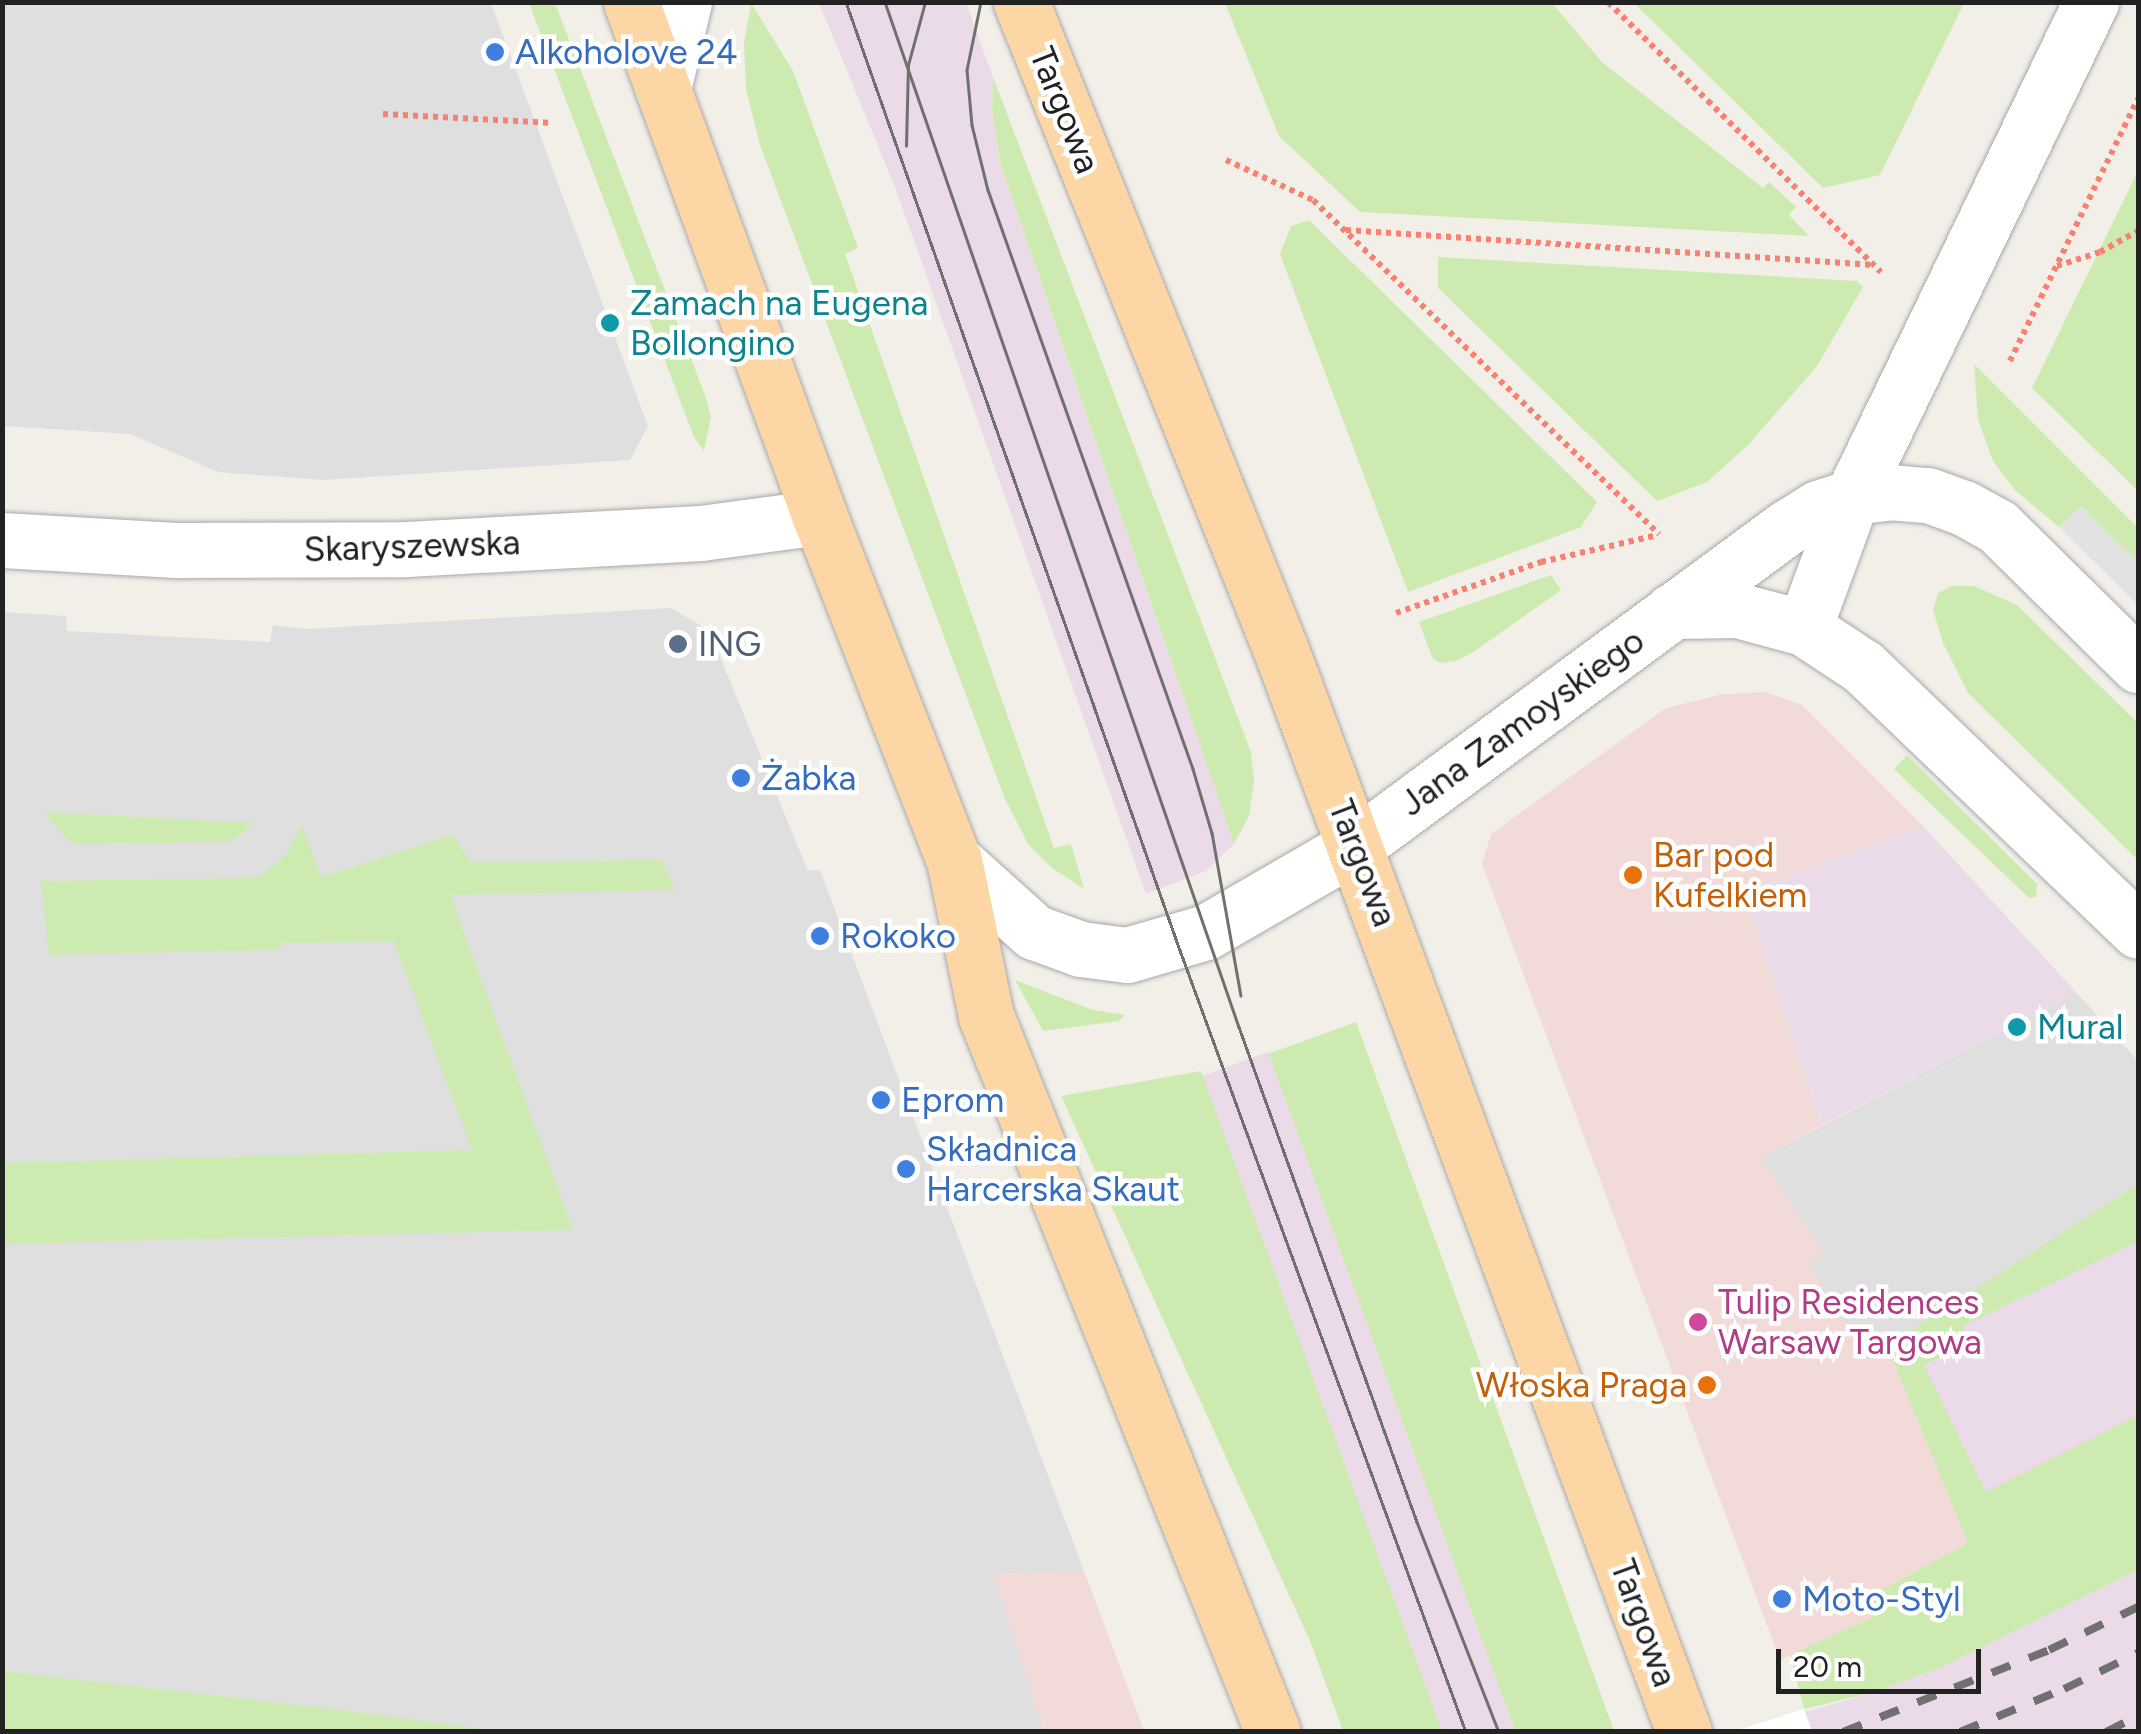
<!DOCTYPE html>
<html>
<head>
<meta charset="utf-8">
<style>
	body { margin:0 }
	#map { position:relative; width:2141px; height:1734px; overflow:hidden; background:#f2efe9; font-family:Figtree,sans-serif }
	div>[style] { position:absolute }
	.residential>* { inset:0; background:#e0dfdf }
	.commercial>* { inset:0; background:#f2dad9 }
	.industrial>* { inset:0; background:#ebdbe8; transform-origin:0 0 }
	.grass>* { inset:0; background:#cdebb0; transform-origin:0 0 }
	.parking>* { inset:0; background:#e2e2e2 }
	.pier>* { inset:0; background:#fff }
	.path>* { height:6px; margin-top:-3px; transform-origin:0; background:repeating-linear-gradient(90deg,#fa8072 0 5px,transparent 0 10px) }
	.roads { filter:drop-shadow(0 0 2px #a9a9a9) drop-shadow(0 0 2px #a9a9a9) }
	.minor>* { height:55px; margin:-27.5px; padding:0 27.5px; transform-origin:27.5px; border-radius:27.5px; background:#fff }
	.major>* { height:55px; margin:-27.5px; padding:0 27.5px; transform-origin:27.5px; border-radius:27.5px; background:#fcd6a4 }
	.tram>* { height:2.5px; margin:-1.25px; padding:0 1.25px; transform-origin:1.25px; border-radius:1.25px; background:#707070 }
	.rail>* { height:8px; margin-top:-4px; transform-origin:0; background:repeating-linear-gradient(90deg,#707070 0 20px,transparent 0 40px) }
	.dots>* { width:28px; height:28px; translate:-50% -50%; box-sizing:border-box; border:5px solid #fff; border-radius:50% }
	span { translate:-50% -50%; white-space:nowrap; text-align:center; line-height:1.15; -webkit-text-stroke:9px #fff; paint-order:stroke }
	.shop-label { font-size:35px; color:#366cbe }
	.left { translate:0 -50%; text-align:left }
	.street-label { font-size:35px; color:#222 }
	.culture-label { font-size:35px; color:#0d838f }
	.service-label { font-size:35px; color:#4e5e75 }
	.food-label { font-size:35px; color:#c56008 }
	.right { translate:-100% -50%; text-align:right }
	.hotel-label { font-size:35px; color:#b23c85 }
	.frame { position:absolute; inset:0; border:5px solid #222; pointer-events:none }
	.scale { position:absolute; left:1776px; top:1649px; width:205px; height:45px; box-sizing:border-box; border:5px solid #222; border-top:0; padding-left:12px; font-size:30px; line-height:35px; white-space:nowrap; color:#222; -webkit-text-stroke:8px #fff; paint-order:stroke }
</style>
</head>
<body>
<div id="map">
	<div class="residential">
		<div style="clip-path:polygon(2px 3px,491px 3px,648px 426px,630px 460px,323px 480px,218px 472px,130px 434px,3px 426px)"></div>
		<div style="clip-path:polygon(671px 608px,709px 630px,808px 871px,820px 870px,1084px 1571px,994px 1574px,1044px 1731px,498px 1732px,3px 1671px,2px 612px,66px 616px,67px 631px,270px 642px,273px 625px,307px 629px)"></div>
		<div style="clip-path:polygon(2076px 992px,2138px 1061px,2138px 1184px,1867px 1359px,1808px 1263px,1822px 1252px,1761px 1158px)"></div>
	</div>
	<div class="commercial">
		<div style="clip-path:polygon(1765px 692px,1802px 705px,1923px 826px,1744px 892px,1822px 1125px,1761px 1158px,1823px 1253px,1808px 1263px,1867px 1358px,1887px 1346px,1968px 1543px,1868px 1598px,1873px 1617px,1780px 1660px,1482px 864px,1491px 834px,1666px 708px,1723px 694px)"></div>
		<div style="clip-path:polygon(1084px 1571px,1139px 1717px,1144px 1731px,1044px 1731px,993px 1574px)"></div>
	</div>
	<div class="industrial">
		<div style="clip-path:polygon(901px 2px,966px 3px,993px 77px,992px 110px,1000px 164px,1234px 844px,1206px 871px,1146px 894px,895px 187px,819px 3px)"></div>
		<div style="clip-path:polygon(1923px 826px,2076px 992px,1822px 1125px,1744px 892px)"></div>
		<div style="left:1268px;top:1052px;width:723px;height:70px;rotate:70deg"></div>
		<div style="clip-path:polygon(2138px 1184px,2138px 1458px,1968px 1543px,1887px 1346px)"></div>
		<div style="clip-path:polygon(2138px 1570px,2138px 1731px,1735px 1732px,1875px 1692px,1944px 1666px)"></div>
	</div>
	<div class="grass">
		<div style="clip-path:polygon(529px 3px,555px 3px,705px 395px,711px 417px,704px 451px,694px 437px)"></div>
		<div style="clip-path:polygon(751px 3px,793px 71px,858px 248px,845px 254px,1054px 848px,1071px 844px,1084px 889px,1052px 868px,1028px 844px,1005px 799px,955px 666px,760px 145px,746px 89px,744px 43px)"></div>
		<div style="clip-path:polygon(1225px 3px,1552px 3px,1602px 62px,1763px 188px,1769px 182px,1796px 207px,1789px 215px,1809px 236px,1360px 212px,1279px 136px)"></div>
		<div style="clip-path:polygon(1634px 3px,1964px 3px,1880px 175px,1823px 188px)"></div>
		<div style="clip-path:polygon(993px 77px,1251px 752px,1254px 781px,1249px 816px,1234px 844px,1000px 163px,992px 110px)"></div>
		<div style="clip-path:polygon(2138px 171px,2138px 491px,2032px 388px)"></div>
		<div style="clip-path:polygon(1309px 220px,1597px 502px,1581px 527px,1408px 592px,1280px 254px,1291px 226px)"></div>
		<div style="clip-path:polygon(1438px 257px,1857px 281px,1863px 287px,1817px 366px,1748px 445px,1707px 482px,1657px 501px,1438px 288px)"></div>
		<div style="clip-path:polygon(1974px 364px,2138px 528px,2138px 562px,2081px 506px,2059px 527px,2015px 490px,1993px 461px,1978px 420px)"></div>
		<div style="clip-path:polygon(1551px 575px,1561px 590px,1475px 651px,1456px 661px,1440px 663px,1433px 659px,1419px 622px)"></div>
		<div style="clip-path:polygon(1952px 586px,1974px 586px,2017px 605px,2138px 723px,2138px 860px,1968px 693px,1943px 643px,1933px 610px,1938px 593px)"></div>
		<div style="clip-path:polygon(1907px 755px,2037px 884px,2036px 897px,2029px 898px,1894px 769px)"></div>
		<div style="clip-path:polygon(44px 812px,254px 823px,230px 842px,79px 844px,68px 841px)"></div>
		<div style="clip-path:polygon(302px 825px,321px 877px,452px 835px,471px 862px,662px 860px,675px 890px,450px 895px,573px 1230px,3px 1244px,3px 1163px,472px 1150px,394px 942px,282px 943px,280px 950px,49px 955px,41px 881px,258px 878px,286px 854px)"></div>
		<div style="clip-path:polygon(1015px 980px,1093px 1010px,1125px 1015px,1119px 1021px,1043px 1031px)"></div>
		<div style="left:1356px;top:1022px;width:757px;height:93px;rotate:70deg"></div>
		<div style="clip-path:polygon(1201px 1071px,1442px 1731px,1343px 1731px,1310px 1641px,1061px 1096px)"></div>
		<div style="clip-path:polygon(2138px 1184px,2138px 1242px,1963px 1326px,1966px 1335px,1950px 1343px,1953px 1352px,1924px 1365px,1986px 1492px,2138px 1415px,2138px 1570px,1944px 1666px,1875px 1692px,1804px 1709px,1790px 1655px,1873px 1617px,1867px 1598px,1968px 1543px,1887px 1346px)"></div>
		<div style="clip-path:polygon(3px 1671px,366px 1713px,498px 1731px,3px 1731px)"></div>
	</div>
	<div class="parking">
		<div style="clip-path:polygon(2081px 506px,2138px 562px,2138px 605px,2059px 527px)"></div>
	</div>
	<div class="pier">
		<div style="clip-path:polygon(1804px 1709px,1812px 1731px,1735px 1731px)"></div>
	</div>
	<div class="path">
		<div style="left:1608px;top:2px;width:384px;rotate:44.7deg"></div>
		<div style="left:383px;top:114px;width:170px;rotate:3deg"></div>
		<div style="left:1226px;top:160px;width:96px;rotate:24.7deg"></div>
		<div style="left:1313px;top:200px;width:481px;rotate:44deg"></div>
		<div style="left:1346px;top:230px;width:529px;rotate:3.79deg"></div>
		<div style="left:2057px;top:266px;width:45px;rotate:-18deg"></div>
		<div style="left:2100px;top:252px;width:43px;rotate:-28.9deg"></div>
		<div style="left:2010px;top:361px;width:292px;rotate:-64deg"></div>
		<div style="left:1396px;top:613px;width:154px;rotate:-19.4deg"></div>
		<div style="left:1541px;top:562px;width:120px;rotate:-13deg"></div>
	</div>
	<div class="roads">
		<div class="minor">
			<div style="left:663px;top:89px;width:89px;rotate:-76.4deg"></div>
			<div style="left:2px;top:540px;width:174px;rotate:3.3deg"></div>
			<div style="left:176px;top:550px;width:230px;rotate:-0.2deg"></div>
			<div style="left:406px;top:549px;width:295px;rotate:-3.1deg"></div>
			<div style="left:701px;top:533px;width:120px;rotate:-7.7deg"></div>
			<div style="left:1672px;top:611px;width:65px;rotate:-0.9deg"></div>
			<div style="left:1737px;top:610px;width:69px;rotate:15deg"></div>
			<div style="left:1804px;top:628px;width:71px;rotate:33.5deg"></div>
			<div style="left:1863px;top:667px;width:381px;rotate:43.8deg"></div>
			<div style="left:1804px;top:628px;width:140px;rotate:-69.9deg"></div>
			<div style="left:1852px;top:497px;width:550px;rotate:-64.23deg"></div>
			<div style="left:954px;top:860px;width:108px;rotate:42deg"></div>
			<div style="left:1034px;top:932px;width:50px;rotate:19.9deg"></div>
			<div style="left:1081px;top:949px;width:46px;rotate:7.4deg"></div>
			<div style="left:1127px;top:955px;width:82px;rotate:-16.2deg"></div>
			<div style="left:1206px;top:932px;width:173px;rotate:-30.1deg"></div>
			<div style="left:1356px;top:845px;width:534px;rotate:-36.4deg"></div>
			<div style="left:1786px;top:528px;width:38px;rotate:-32deg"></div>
			<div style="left:1818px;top:508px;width:36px;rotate:-18deg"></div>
			<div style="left:1852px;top:497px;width:38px;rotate:-7deg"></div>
			<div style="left:1890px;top:492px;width:38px;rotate:5deg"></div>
			<div style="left:1928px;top:495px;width:38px;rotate:20deg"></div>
			<div style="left:1964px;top:508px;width:39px;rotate:29deg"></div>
			<div style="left:1998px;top:527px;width:197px;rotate:44.6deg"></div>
		</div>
		<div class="major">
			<div style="left:631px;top:2px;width:549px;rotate:69.85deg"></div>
			<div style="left:820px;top:517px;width:368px;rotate:68.7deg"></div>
			<div style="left:954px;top:860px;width:159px;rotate:78.4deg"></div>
			<div style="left:986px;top:1016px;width:771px;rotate:68.16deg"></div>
			<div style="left:1021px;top:2px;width:698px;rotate:68.14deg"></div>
			<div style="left:1281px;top:650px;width:1155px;rotate:69.57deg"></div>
		</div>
	</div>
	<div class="tram">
		<div style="left:846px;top:2px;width:997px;rotate:70.6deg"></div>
		<div style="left:1177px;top:942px;width:841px;rotate:69.91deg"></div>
		<div style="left:885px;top:2px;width:1084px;rotate:70.95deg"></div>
		<div style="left:1239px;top:1027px;width:526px;rotate:70.22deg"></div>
		<div style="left:1417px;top:1522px;width:225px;rotate:68.7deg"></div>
		<div style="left:981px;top:2px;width:69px;rotate:101.6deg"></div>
		<div style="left:967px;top:70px;width:55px;rotate:84.8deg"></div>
		<div style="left:972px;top:125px;width:67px;rotate:76.2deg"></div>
		<div style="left:988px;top:190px;width:614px;rotate:70.5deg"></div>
		<div style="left:1193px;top:769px;width:67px;rotate:73.5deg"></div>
		<div style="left:1212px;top:833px;width:165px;rotate:79.9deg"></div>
		<div style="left:906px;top:146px;width:81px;rotate:-88.6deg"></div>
		<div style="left:908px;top:65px;width:65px;rotate:-74.9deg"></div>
	</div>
	<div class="rail">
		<div style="left:1843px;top:1732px;width:222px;rotate:-21.7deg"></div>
		<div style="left:2049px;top:1650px;width:99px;rotate:-25.8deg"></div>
		<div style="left:1960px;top:1732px;width:113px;rotate:-22.5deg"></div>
		<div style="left:2064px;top:1689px;width:82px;rotate:-25.9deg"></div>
		<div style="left:2106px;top:1732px;width:36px;rotate:-27deg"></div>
	</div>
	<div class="dots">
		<div style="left:495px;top:52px;background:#3f7fe0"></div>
		<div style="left:610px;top:323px;background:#0f9aa8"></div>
		<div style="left:678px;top:644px;background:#5c6f8a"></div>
		<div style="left:741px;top:778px;background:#3f7fe0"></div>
		<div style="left:1633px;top:875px;background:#e8710a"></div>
		<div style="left:820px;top:936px;background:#3f7fe0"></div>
		<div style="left:2017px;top:1027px;background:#0f9aa8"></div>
		<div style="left:881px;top:1100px;background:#3f7fe0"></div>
		<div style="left:906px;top:1169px;background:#3f7fe0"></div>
		<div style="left:1698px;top:1322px;background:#d1479c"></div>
		<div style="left:1707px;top:1385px;background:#e8710a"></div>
		<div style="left:1782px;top:1599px;background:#3f7fe0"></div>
	</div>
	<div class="shop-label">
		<span class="left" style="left:515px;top:52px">Alkoholove 24</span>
		<span class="left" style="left:761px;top:778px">Żabka</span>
		<span class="left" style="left:840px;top:936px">Rokoko</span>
		<span class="left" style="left:901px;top:1100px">Eprom</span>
		<span class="left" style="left:926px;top:1169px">Składnica<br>Harcerska Skaut</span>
		<span class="left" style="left:1802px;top:1599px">Moto-Styl</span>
	</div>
	<div class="street-label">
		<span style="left:1065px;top:110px;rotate:68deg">Targowa</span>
		<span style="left:412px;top:546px;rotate:-2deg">Skaryszewska</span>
		<span style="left:1522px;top:722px;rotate:-36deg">Jana Zamoyskiego</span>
		<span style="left:1363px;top:863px;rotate:69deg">Targowa</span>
		<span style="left:1644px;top:1623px;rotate:70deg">Targowa</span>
	</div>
	<div class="culture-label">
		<span class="left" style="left:630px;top:323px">Zamach na Eugena<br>Bollongino</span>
		<span class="left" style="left:2037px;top:1027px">Mural</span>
	</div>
	<div class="service-label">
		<span class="left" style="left:698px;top:644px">ING</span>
	</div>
	<div class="food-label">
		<span class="left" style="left:1653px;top:875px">Bar pod<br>Kufelkiem</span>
		<span class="right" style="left:1687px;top:1385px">Włoska Praga</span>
	</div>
	<div class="hotel-label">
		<span class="left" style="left:1718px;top:1322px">Tulip Residences<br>Warsaw Targowa</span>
	</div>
	<div class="frame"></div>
	<div class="scale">20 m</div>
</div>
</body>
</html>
